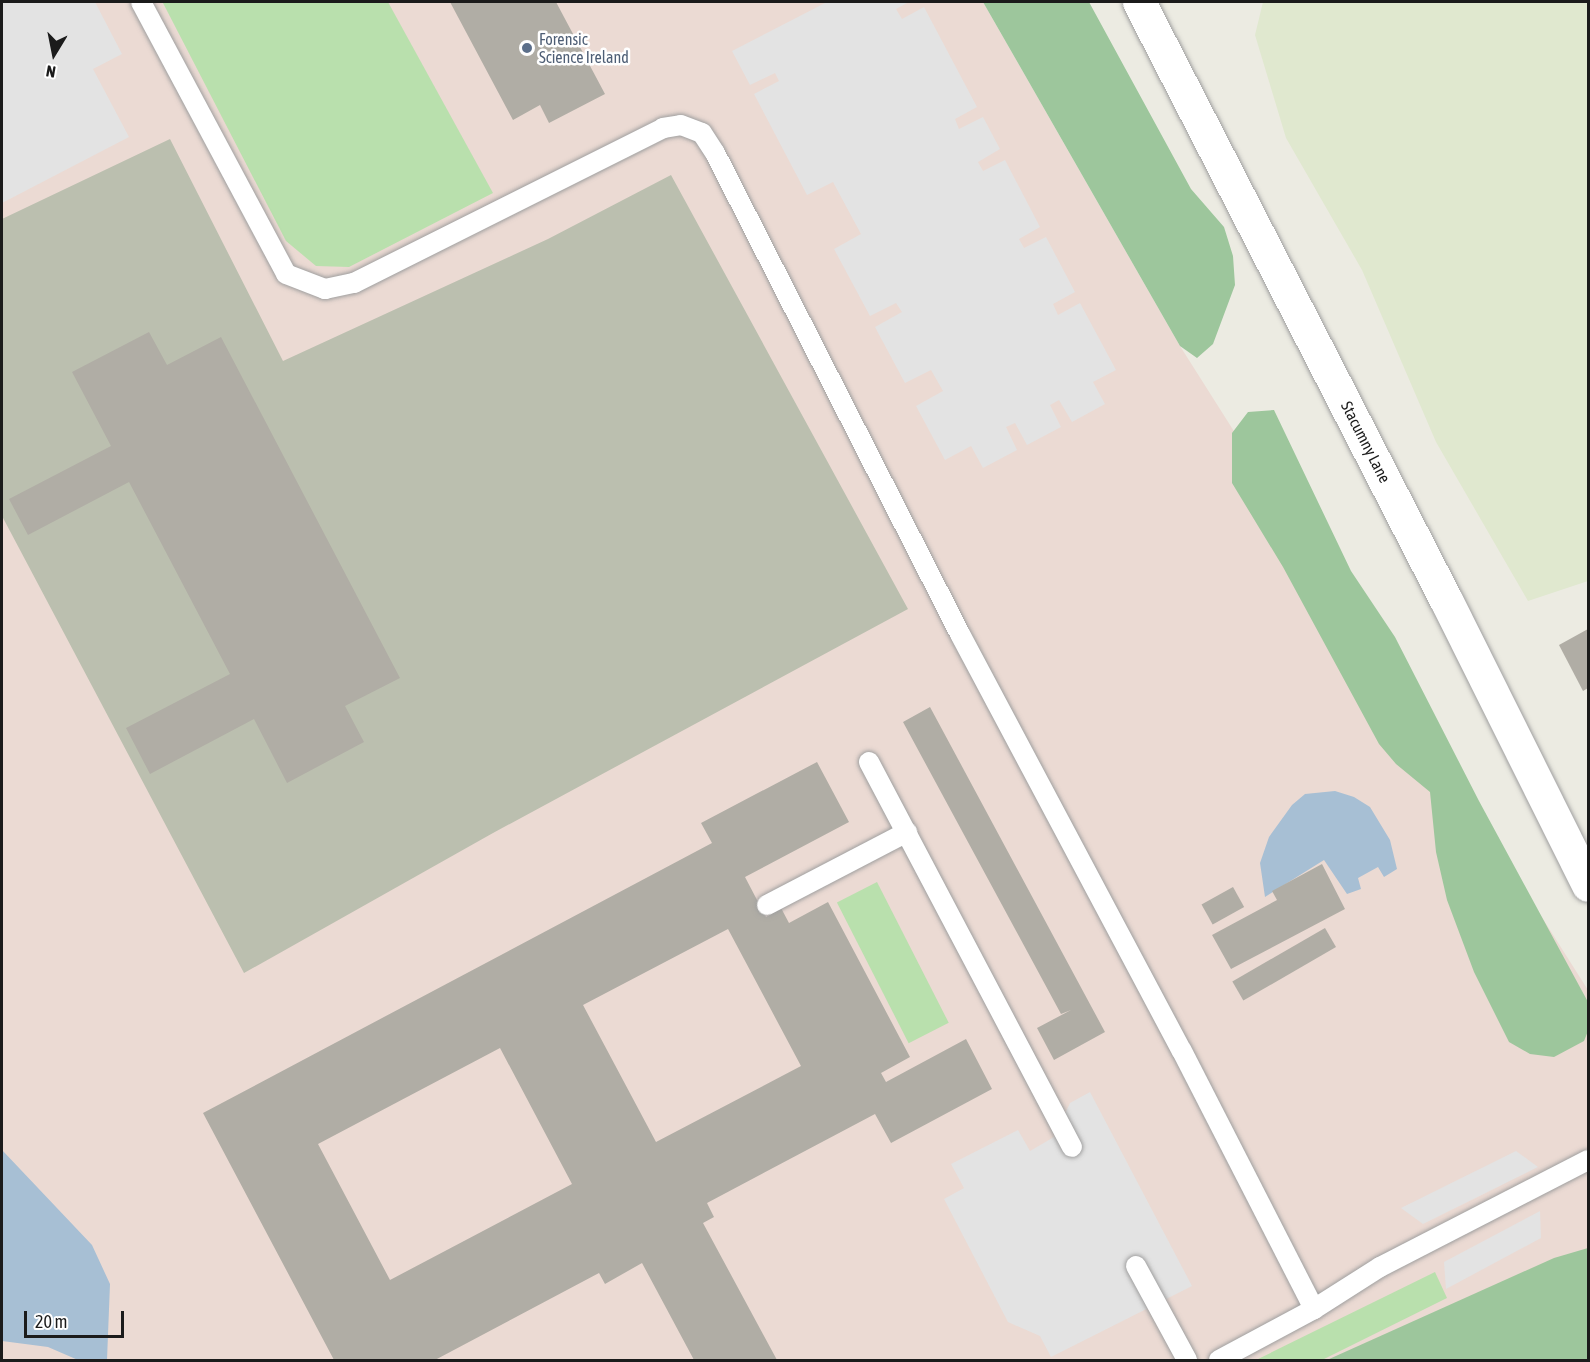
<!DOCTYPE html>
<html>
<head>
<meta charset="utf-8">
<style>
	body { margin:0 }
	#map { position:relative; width:1590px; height:1362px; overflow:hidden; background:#ecebe2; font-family:"Asap Condensed",sans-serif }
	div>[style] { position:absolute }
	.commercial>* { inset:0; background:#ebdad3 }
	.construction>* { inset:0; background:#bbbfaf }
	.farmland>* { inset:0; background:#e0e8cf }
	.grass>* { inset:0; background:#b9e0ad; transform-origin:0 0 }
	.forest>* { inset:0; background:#9dc69c }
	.parking>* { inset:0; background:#e3e3e3 }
	.water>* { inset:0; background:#a7bfd4 }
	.building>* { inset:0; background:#b0ada5; transform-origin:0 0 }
	.roads { filter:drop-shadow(0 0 2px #9f9f9f) drop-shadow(0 0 2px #9f9f9f) }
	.service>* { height:20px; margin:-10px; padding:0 10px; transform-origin:10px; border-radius:10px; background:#fff }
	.minor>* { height:33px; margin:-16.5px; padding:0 16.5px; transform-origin:16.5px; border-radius:16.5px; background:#fff }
	.dots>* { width:16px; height:16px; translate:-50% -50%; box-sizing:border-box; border:3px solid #fff; border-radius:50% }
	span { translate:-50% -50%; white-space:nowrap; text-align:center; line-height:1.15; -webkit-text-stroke:5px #fff; paint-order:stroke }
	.service-label { font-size:16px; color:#4e5e75 }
	.left { translate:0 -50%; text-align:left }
	.street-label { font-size:16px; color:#1b1b1b }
	.frame { position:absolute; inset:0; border:3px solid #1b1b1b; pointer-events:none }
	.north { position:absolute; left:24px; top:24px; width:60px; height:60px; -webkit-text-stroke:4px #fff; paint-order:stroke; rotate:190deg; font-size:16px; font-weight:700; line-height:24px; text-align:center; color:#1b1b1b }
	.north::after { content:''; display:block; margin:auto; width:21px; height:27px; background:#1b1b1b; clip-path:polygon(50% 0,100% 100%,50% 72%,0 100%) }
	.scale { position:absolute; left:24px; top:1311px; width:100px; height:27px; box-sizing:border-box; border:3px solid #1b1b1b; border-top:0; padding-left:8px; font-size:18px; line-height:21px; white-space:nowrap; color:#1b1b1b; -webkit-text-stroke:4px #fff; paint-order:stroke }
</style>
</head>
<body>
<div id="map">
	<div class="commercial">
		<div style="clip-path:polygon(2px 2px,983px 2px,1180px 346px,1588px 990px,1588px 1360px,2px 1360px)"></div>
	</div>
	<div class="construction">
		<div style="clip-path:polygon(170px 139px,283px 361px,548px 239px,671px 175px,908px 609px,493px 833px,244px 973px,2px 516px,2px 219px)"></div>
	</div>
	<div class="farmland">
		<div style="clip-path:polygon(1263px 2px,1588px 2px,1588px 581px,1528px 601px,1436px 442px,1362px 270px,1286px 138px,1255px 35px)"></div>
	</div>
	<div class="grass">
		<div style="clip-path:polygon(165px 2px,388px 2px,493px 193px,349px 267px,316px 266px,286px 241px,163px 3px)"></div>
		<div style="left:877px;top:882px;width:158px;height:45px;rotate:63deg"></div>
		<div style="clip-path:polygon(1435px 1272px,1447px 1298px,1322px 1360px,1256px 1360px)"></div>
	</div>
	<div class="forest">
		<div style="clip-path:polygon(983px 2px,1089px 2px,1191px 189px,1224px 227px,1233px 256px,1235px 285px,1213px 344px,1197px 358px,1180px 346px)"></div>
		<div style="clip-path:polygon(1274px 410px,1351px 571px,1395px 637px,1479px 801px,1588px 1002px,1588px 1031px,1584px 1041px,1554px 1057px,1530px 1054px,1509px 1042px,1474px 972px,1447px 900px,1436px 852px,1430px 792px,1396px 764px,1379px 744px,1283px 567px,1232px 483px,1232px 433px,1248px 412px)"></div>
		<div style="clip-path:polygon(1588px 1248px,1588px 1360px,1327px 1360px,1554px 1258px)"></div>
	</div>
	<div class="parking">
		<div style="clip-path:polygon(2px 2px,95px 2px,122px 54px,93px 69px,129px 137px,2px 203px)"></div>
		<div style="clip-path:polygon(827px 2px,909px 2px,896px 9px,902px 19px,924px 7px,977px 107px,955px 119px,959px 129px,983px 117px,1000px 149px,978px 162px,983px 171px,1005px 160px,1040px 227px,1019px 239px,1024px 248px,1046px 237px,1075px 292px,1053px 304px,1058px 315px,1080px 303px,1116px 370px,1093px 382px,1105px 404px,1072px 422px,1059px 400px,1050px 405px,1061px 427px,1027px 445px,1015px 423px,1006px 427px,1017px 450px,983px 468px,971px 446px,945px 460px,916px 406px,943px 391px,931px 370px,905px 383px,875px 327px,902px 312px,896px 303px,870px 316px,834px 249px,861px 234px,833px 182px,807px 195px,754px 94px,779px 81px,775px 73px,750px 85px,732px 51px)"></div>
		<div style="clip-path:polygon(1090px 1092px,1192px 1286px,1051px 1357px,1040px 1336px,1008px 1322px,944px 1199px,964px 1188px,951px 1164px,1018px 1130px,1030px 1151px,1054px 1137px,1070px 1103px)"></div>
		<div style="clip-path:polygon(1516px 1151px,1538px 1167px,1423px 1224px,1401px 1208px)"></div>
		<div style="clip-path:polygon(1540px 1211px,1541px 1238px,1446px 1289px,1444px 1262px)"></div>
	</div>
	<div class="water">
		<div style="clip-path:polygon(1335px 791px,1354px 797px,1370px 807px,1390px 840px,1397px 869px,1384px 877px,1378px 867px,1358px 878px,1361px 889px,1347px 894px,1324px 860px,1265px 897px,1260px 863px,1269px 837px,1292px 805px,1305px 794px)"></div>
		<div style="clip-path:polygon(2px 1150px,92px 1245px,110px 1284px,107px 1360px,78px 1360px,48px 1347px,2px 1341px)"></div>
	</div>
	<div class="building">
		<div style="clip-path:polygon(450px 2px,556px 2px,605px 94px,549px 123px,540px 105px,513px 120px)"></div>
		<div style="clip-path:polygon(149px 332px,167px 365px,221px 337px,400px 678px,345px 706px,364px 742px,287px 783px,254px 719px,150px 774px,126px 728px,230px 674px,129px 482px,28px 535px,9px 499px,111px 446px,72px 372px)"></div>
		<div style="clip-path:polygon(1588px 629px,1588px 688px,1583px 691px,1559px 645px)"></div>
		<div style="clip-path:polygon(930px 707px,1105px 1032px,1054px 1060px,1037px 1028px,1071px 1010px,1061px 1014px,903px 722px)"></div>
		<div style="clip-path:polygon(evenodd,817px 762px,849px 822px,745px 877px,766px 917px,781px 908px,789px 923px,828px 902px,910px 1057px,881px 1073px,886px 1082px,966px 1039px,992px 1089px,891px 1143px,875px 1114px,707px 1203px,714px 1217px,703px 1223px,777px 1360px,694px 1360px,642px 1263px,605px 1284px,599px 1273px,435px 1360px,334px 1360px,203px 1113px,712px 843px,701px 823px,817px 762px,728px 929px,801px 1066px,656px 1142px,583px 1005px,728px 929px,817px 762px,500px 1048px,572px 1184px,390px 1280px,318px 1144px,500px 1048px)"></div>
		<div style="clip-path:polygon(1322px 864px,1345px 909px,1231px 969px,1212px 935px,1277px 900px,1272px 891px)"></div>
		<div style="left:1233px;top:887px;width:23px;height:36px;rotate:61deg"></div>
		<div style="left:1325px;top:928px;width:22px;height:107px;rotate:60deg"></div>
	</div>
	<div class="roads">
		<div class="service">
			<div style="left:141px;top:2px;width:308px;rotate:61.9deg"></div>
			<div style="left:286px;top:274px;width:42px;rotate:21deg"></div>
			<div style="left:325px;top:289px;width:30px;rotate:-12deg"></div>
			<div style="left:354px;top:283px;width:346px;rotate:-26.6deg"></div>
			<div style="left:663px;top:128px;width:18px;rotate:-9deg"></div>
			<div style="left:681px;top:125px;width:22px;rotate:21deg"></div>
			<div style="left:702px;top:133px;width:24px;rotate:57deg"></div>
			<div style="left:715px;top:153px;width:540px;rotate:63.01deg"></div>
			<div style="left:960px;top:634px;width:472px;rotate:62deg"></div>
			<div style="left:1182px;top:1051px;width:290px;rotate:62.9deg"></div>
			<div style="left:869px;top:762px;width:435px;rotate:62.2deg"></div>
			<div style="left:767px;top:905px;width:158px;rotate:-27.5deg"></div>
			<div style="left:1136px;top:1266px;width:107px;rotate:61.5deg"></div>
			<div style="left:1219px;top:1360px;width:108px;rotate:-28.2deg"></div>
			<div style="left:1314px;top:1309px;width:78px;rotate:-32.5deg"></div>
			<div style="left:1380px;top:1267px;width:234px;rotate:-27.2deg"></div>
		</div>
		<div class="minor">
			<div style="left:1139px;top:2px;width:674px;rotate:62.83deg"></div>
			<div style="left:1447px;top:602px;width:316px;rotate:63.5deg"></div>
		</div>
	</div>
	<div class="dots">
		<div style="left:527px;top:48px;background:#5c6f8a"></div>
	</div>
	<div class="service-label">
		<span class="left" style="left:539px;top:48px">Forensic<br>Science Ireland</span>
	</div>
	<div class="street-label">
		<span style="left:1366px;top:442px;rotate:63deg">Stacumny Lane</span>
	</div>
	<div class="frame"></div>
	<div class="north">N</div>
	<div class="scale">20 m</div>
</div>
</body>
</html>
